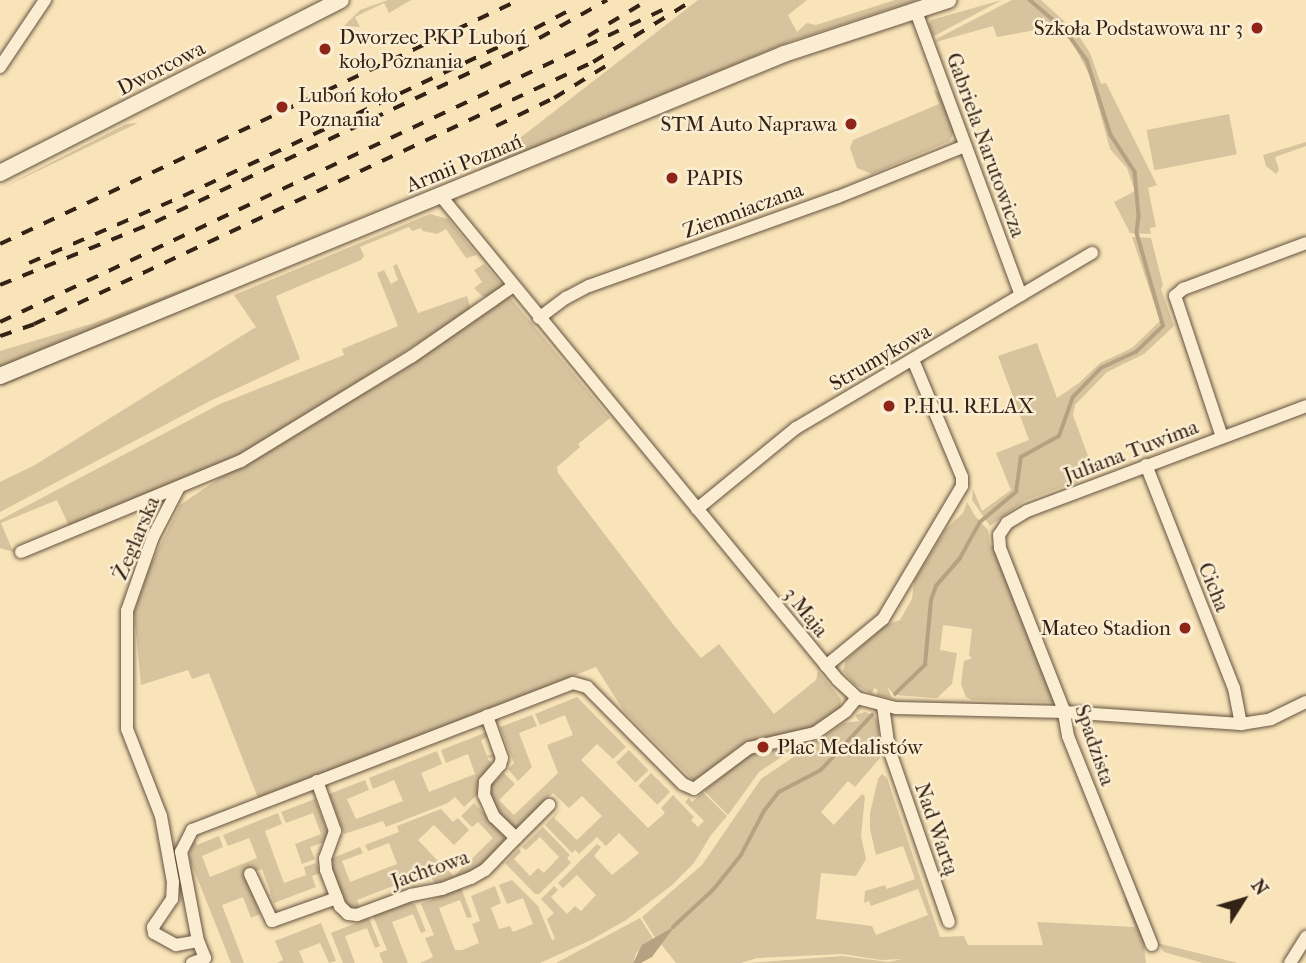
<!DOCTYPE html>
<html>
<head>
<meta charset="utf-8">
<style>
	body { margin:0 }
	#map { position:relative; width:1306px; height:963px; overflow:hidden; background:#f9e4b9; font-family:"IM FELL French Canon",serif }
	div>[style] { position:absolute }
	.green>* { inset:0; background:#d7c39d; transform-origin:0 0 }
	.water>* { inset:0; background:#b6a282 }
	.stream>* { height:3.5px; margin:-1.75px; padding:0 1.75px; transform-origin:1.75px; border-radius:1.75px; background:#b6a282 }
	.roads { filter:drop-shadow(0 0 2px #64523f) drop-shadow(0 0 2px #64523f) }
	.street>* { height:12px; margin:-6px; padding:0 6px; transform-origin:6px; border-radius:6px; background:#fbedd2 }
	.secondary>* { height:16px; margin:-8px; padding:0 8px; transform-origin:8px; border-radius:8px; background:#fbedd2 }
	.rail>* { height:3.5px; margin-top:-1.75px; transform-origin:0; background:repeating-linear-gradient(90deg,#332216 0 12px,transparent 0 24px) }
	.dots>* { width:19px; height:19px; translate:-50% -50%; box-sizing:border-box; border:4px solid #fbedd2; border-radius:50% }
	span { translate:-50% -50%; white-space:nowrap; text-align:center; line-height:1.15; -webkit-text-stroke:5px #fbedd2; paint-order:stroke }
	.poi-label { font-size:21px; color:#332216 }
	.right { translate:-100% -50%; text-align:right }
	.left { translate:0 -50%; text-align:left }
	.street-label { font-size:21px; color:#332216 }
	.north { position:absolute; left:1208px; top:865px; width:70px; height:70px; -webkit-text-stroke:5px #fbedd2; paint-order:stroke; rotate:53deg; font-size:19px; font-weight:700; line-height:28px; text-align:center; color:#332216 }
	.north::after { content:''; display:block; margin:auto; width:24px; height:32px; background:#332216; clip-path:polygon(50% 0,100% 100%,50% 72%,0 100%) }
</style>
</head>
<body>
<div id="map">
	<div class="green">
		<div style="clip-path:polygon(388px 0,411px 0,389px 13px,384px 3px,355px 17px,360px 27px,344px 26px,360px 10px)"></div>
		<div style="clip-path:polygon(698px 0,807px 0,788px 15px,797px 32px,807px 23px,816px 25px,895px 0,917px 0,791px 41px,476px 172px)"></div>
		<div style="clip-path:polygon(1002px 0,934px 36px,932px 34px,929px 24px,931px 20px)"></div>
		<div style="clip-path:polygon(1012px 0,1041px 0,1077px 33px,1090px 53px,1101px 84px,1106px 83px,1157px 185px,1148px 188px,1156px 227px,1150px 228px,1151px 234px,1130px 233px,1114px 202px,1135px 191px,1127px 168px,1110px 149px,1090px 76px,1071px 40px,1052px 27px,997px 37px,993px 26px,936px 42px,938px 38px)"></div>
		<div style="clip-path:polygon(934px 90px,940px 94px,954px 131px,950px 141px,872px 174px,857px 168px,850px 148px,853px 140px,939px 104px)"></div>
		<div style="left:1229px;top:114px;width:41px;height:84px;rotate:79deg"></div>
		<div style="clip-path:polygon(138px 123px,0 189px,126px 124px)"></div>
		<div style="clip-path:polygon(1306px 142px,1306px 146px,1275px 157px,1279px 170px,1276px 174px,1266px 166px,1263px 155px)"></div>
		<div style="clip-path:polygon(430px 214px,448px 219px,477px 255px,466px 258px,446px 229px,437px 234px,423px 231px,421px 228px,412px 231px,409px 227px,360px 247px,364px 256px,361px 260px,276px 296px,300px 359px,212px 400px,0 512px,0 482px,35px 465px,256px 327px,234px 295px)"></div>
		<div style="clip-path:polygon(408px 216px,2px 386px,1px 384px)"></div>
		<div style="clip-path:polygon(1132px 237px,1151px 238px,1163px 285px,1161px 289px,1174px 326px,1144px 354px,1107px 372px,1075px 405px,1073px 415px,1095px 475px,1024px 501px,990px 526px,972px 500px,973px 489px,982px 511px,1011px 490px,996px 453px,1029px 440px,998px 356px,1037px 343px,1057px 398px,1079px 383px,1100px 363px,1132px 348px,1160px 321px)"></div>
		<div style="clip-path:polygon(397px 264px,418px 313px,467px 296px,471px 309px,234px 461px,69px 526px,57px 500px,1px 523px,12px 549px,18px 548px,20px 554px,0 548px,0 520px,220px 404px,344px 355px,342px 349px,398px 326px,377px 273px,384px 270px,391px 284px,398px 280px,393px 266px)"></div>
		<div style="clip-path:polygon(484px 264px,503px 286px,488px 297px,482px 296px,474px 288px,482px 282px,474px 270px)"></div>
		<div style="clip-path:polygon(239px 268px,239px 269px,0 368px,0 351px,91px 324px)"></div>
		<div style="clip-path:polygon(509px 296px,610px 418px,578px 444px,580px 447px,557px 467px,558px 473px,676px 628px,701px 658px,719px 644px,774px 714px,816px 680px,818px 671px,841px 699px,840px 708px,809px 729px,741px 745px,694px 781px,623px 710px,596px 667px,258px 798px,209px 673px,192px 679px,188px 670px,141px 685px,134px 612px,150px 566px,180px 505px,221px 477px,400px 372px)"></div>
		<div style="clip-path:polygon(967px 502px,975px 516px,988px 530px,990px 546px,994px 546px,1054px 702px,972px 700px,966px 697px,961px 684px,964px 661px,972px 658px,969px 655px,972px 629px,943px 625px,940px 650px,957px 653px,952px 684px,937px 698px,894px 695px,887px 686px,892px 698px,877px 695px,878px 690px,874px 688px,872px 694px,854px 684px,843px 671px,846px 660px,885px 625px,900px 620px,912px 599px,914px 581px,946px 529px,963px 513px)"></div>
		<div style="clip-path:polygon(577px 697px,626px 747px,613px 759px,597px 744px,581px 760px,648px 828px,665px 813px,661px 808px,673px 795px,694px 817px,691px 820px,698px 827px,704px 821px,685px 802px,689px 798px,692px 802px,703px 792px,727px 816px,711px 835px,694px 863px,672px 885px,626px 920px,591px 940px,540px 963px,420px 963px,433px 957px,425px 938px,434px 935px,421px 904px,461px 888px,472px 917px,467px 918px,460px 900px,439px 908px,455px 950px,462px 950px,479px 943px,472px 924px,480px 921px,471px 896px,495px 886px,501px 903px,491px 908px,499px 929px,510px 926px,513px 932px,533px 924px,523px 898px,507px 904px,499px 885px,512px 880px,538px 906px,552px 940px,555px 939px,547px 919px,554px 913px,541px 899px,554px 886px,558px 890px,551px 897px,567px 914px,575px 906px,581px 911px,596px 895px,577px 875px,563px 888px,558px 883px,597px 844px,601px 847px,594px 856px,612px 875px,639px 853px,619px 833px,606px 846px,597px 837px,579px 854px,575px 850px,572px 853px,545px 825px,562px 808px,554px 818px,577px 840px,602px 816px,582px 796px,569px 808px,553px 793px,514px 830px,496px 812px,487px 789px,504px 773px,515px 784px,499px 800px,514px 815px,558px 773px,547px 745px,573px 735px,565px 715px,540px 725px,535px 714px)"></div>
		<div style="clip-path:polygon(865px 712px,874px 716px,878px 722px,880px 758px,855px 787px,848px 781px,821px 812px,834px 825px,862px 794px,865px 796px,861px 836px,866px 859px,856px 876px,821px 873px,816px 919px,872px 926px,876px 935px,928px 915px,918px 889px,871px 906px,869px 901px,864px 903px,865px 891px,885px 885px,887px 889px,915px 879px,903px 846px,876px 855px,870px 829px,870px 813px,878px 779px,882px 774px,887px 778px,940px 937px,964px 936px,968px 945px,1043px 945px,1037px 922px,1135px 927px,1124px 899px,1126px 898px,1143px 938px,1146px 963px,747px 963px,842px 956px,889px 962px,902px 959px,881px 960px,842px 954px,757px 958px,741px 963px,676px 963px,661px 944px,673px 928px,656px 939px,642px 917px,702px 865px,761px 779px,844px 723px,859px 721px,855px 715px)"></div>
		<div style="clip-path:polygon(532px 715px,537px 726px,519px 733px,532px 767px,518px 781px,508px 769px,514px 763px,500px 727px)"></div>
		<div style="clip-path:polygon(487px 732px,489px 736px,481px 740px,487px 756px,496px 753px,497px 757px,487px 758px,494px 766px,479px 780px,478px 794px,464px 807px,455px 797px,448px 803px,386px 827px,383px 821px,344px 834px,329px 794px,365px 780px,369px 790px,347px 799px,356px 819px,403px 801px,394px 780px,373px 789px,369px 778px,437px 751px,442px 764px,421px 773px,429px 792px,475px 774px,468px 754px,446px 763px,441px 750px)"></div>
		<div style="clip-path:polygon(801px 744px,759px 772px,728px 815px,704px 791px,749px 755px)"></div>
		<div style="left:629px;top:750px;width:28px;height:18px;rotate:46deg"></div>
		<div style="left:651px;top:773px;width:27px;height:18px;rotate:45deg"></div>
		<div style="clip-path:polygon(315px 799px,328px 833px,324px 842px,310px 847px,315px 859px,302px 864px,295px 844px,321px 834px,313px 813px,286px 823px,281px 812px)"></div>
		<div style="clip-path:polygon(474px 803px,504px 834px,504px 842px,476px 870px,435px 884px,430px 874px,440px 863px,454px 876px,493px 838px,478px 822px,472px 827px,461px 816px)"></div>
		<div style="clip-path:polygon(441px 809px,453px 822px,458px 818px,469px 830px,454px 845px,434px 825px,418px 840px,438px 861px,425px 873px,429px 882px,423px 875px,412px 880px,414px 888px,411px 880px,403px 883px,405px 891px,401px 883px,357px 900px,360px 909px,352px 910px,345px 906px,330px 866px,330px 859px,360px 847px,363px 853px,342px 861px,350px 882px,397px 864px,389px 843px,368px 851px,365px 845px,399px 832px,397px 826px)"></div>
		<div style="clip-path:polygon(278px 813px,282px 824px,265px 831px,284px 883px,306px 875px,304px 867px,316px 863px,320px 873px,312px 876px,316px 887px,274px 903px,271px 895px,264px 898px,271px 894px,262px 869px,245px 875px,260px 914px,251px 918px,243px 897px,222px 905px,244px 963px,231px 963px,190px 860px,191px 838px,193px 837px,197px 845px,219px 836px,223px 847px,202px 856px,210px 877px,257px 858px,249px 838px,228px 846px,223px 835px)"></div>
		<div style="clip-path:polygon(543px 827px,570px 855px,567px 858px,571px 863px,539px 894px,535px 894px,505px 863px,519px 849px,521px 852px,514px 859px,530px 876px,538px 868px,544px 873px,559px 857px,540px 837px,526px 850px,522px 847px)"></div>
		<div style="clip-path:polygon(410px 902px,415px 904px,426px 931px,421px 933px,413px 914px,392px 922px,408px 963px,383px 963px,379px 953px,387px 950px,373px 916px)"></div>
		<div style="clip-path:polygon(369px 918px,380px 946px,375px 948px,367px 928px,345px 936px,355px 963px,343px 963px,331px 933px)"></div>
		<div style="clip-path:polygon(640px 918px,654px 940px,636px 953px,633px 963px,556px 963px)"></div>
		<div style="clip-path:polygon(321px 923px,336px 961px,329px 963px,320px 943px,299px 951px,304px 963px,277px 963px,283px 960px,275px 941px)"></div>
		<div style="clip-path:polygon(1157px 943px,1238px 963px,1203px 963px,1164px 952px)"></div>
	</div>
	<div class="water">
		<div style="clip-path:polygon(675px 926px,652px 957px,641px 963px,633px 963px,642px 945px)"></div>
	</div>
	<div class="stream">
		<div style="left:1030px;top:0;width:46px;rotate:40.6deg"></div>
		<div style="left:1065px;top:30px;width:37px;rotate:54deg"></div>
		<div style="left:1087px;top:60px;width:79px;rotate:72.3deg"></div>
		<div style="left:1111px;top:135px;width:44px;rotate:57deg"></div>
		<div style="left:1135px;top:172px;width:44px;rotate:84.8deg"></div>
		<div style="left:1139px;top:216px;width:17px;rotate:97deg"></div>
		<div style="left:895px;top:694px;width:42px;rotate:-44deg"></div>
		<div style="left:925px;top:665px;width:65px;rotate:-84.7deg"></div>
		<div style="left:931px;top:600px;width:15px;rotate:-70deg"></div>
		<div style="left:936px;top:586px;width:37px;rotate:-49deg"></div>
		<div style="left:960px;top:558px;width:41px;rotate:-60.9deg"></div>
		<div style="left:980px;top:522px;width:47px;rotate:-39.8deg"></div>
		<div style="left:1016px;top:492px;width:35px;rotate:-82deg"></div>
		<div style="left:1021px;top:457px;width:43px;rotate:-28.9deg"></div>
		<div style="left:1059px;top:436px;width:41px;rotate:-70.3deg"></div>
		<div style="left:1073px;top:397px;width:40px;rotate:-46deg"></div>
		<div style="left:1101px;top:368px;width:38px;rotate:-25deg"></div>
		<div style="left:1136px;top:352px;width:37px;rotate:-44deg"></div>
		<div style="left:1163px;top:326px;width:95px;rotate:-105.9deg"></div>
		<div style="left:673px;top:927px;width:54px;rotate:-42.8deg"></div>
		<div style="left:713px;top:890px;width:45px;rotate:-51.3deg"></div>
		<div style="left:741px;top:855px;width:50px;rotate:-62.4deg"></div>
		<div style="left:764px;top:811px;width:24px;rotate:-52deg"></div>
		<div style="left:779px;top:792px;width:47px;rotate:-27.6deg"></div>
		<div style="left:821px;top:770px;width:75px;rotate:-47.2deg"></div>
	</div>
	<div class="roads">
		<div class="street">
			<div style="left:915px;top:9px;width:305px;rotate:69.7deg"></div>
			<div style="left:0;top:67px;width:81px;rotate:-56.1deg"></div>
			<div style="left:440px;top:195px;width:627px;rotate:50.63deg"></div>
			<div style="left:838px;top:680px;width:26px;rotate:43deg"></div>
			<div style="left:857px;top:698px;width:40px;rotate:14.4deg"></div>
			<div style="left:896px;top:708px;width:168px;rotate:1.4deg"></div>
			<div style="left:1064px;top:712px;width:177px;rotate:3.9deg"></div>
			<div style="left:1241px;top:724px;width:30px;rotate:-9deg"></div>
			<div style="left:1271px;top:719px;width:39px;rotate:-26deg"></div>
			<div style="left:539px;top:318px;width:34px;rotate:-37deg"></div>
			<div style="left:566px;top:298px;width:26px;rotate:-28deg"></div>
			<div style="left:589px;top:286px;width:264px;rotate:-19.7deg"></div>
			<div style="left:838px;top:197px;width:137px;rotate:-21.9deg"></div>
			<div style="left:1222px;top:437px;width:149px;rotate:-108.4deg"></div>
			<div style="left:1175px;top:296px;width:11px;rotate:-41deg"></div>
			<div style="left:1183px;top:289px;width:131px;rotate:-20.5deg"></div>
			<div style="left:1146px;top:465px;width:240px;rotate:68.5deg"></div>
			<div style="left:1234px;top:688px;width:37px;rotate:79deg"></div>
			<div style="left:179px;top:487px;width:56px;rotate:117.5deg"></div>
			<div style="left:153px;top:537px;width:78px;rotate:109.4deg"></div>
			<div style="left:127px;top:611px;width:118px;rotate:90deg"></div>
			<div style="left:127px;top:729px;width:93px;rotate:68.7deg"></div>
			<div style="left:161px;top:816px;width:67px;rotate:79.7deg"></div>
			<div style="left:173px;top:882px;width:17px;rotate:93deg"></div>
			<div style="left:172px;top:899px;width:34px;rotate:124deg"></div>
			<div style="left:153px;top:927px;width:6px;rotate:81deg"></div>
			<div style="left:154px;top:933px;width:25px;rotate:29deg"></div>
			<div style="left:176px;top:945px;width:22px;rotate:-10deg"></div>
			<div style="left:697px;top:509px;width:128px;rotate:-39.3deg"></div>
			<div style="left:796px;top:428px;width:344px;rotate:-30.6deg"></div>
			<div style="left:21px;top:552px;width:238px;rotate:-22.5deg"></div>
			<div style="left:241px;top:461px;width:199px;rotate:-31.5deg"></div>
			<div style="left:411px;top:357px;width:124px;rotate:-34.8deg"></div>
			<div style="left:826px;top:666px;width:74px;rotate:-39.5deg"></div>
			<div style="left:883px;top:619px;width:155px;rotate:-59.3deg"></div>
			<div style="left:962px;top:486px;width:9px;rotate:-90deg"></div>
			<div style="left:962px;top:477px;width:127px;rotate:-112.7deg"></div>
			<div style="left:883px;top:706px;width:43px;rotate:82.1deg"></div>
			<div style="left:889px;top:749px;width:183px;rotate:70.9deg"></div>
			<div style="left:317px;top:781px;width:53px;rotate:70.2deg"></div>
			<div style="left:335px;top:831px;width:29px;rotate:110deg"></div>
			<div style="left:325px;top:858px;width:12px;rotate:85deg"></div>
			<div style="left:326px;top:870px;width:39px;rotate:69deg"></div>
			<div style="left:340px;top:906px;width:11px;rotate:45deg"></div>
			<div style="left:348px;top:914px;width:9px;rotate:6deg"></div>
			<div style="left:357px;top:915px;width:58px;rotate:-20.3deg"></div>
			<div style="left:411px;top:895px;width:32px;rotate:-11deg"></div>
			<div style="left:442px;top:889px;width:31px;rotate:-21deg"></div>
			<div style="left:471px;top:878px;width:16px;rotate:-30deg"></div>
			<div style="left:485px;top:870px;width:45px;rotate:-45.9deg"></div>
			<div style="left:516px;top:838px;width:30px;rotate:-136deg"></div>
			<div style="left:494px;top:817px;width:24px;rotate:-114deg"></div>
			<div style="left:484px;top:795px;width:13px;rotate:-86deg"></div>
			<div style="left:485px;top:782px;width:23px;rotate:-49deg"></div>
			<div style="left:500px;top:765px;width:7px;rotate:-74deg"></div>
			<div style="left:502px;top:758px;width:45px;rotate:-109.7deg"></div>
			<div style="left:516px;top:838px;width:47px;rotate:-45deg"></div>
			<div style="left:250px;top:874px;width:52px;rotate:64.9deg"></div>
			<div style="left:272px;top:921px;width:69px;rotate:-19.5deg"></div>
			<div style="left:1152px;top:945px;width:225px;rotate:-111.9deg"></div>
			<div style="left:1068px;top:736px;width:28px;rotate:-100deg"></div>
			<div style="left:1063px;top:708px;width:172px;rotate:-111.5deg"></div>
			<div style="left:1000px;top:548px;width:13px;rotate:-94deg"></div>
			<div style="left:999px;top:535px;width:14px;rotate:-56deg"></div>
			<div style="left:1007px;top:523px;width:23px;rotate:-31deg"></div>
			<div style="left:1027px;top:511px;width:298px;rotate:-20.6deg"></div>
			<div style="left:192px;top:963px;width:14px;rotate:-21deg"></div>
			<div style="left:205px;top:958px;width:18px;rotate:-112deg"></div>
			<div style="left:198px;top:941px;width:91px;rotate:-100.8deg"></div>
			<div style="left:181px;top:852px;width:25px;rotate:-63deg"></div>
			<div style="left:192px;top:830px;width:408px;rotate:-21.1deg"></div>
			<div style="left:573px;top:683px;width:15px;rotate:16deg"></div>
			<div style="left:587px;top:687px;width:136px;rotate:45.3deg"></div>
			<div style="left:683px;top:784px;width:12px;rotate:24deg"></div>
			<div style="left:694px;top:789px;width:69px;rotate:-36.7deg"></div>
			<div style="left:749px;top:748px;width:68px;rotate:-12.8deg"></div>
			<div style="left:815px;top:733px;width:38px;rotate:-35deg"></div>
			<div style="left:846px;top:711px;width:17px;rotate:-50deg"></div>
			<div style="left:1290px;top:963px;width:31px;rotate:-58deg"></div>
		</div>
		<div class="secondary">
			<div style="left:0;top:173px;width:382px;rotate:-26.9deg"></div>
			<div style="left:0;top:376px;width:848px;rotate:-22.33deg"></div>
			<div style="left:784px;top:54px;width:173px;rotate:-18.2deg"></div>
		</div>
	</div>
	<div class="rail">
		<div style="left:588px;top:36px;width:70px;rotate:-31deg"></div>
		<div style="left:496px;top:126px;width:64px;rotate:-25.8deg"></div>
		<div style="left:554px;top:98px;width:68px;rotate:-31.8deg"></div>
		<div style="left:0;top:244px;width:573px;rotate:-25.18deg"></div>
		<div style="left:29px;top:263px;width:168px;rotate:-23.5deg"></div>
		<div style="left:183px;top:196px;width:365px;rotate:-25.3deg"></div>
		<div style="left:513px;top:40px;width:62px;rotate:-27.8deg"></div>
		<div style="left:0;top:285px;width:167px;rotate:-22.1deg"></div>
		<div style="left:155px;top:222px;width:402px;rotate:-25.4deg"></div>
		<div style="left:518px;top:50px;width:102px;rotate:-29.3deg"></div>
		<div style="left:0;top:322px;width:742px;rotate:-25.22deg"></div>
		<div style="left:0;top:336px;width:36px;rotate:-19deg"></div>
		<div style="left:34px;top:324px;width:617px;rotate:-25.11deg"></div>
		<div style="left:593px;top:62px;width:118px;rotate:-31.8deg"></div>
	</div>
	<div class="dots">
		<div style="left:1257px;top:28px;background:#8f2418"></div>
		<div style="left:325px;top:49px;background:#8f2418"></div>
		<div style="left:282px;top:107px;background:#8f2418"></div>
		<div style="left:851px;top:124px;background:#8f2418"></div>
		<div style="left:672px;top:178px;background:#8f2418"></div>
		<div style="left:889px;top:406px;background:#8f2418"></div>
		<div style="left:1185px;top:628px;background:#8f2418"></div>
		<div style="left:763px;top:747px;background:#8f2418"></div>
	</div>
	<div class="poi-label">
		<span class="right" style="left:1243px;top:28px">Szkoła Podstawowa nr 3</span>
		<span class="left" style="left:339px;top:49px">Dworzec PKP Luboń<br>koło Poznania</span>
		<span class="left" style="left:298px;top:107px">Luboń koło<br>Poznania</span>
		<span class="right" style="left:837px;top:124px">STM Auto Naprawa</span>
		<span class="left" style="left:686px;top:178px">PAPIS</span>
		<span class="left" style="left:903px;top:406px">P.H.U. RELAX</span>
		<span class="right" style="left:1171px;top:628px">Mateo Stadion</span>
		<span class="left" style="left:777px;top:747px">Plac Medalistów</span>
	</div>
	<div class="street-label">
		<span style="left:161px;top:68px;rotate:-27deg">Dworcowa</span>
		<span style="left:986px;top:145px;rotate:70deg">Gabriela Narutowicza</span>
		<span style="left:464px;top:163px;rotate:-22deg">Armii Poznań</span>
		<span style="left:743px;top:210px;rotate:-20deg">Ziemniaczana</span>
		<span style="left:880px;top:357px;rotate:-30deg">Strumykowa</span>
		<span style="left:1131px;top:451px;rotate:-21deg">Juliana Tuwima</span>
		<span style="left:136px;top:538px;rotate:-67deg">Żeglarska</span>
		<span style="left:1214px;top:587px;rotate:68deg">Cicha</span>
		<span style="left:806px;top:612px;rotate:51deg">3 Maja</span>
		<span style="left:1095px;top:745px;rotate:71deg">Spadzista</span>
		<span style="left:937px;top:829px;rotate:71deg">Nad Wartą</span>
		<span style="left:430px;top:869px;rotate:-19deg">Jachtowa</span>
	</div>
	<div class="north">N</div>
</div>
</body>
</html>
